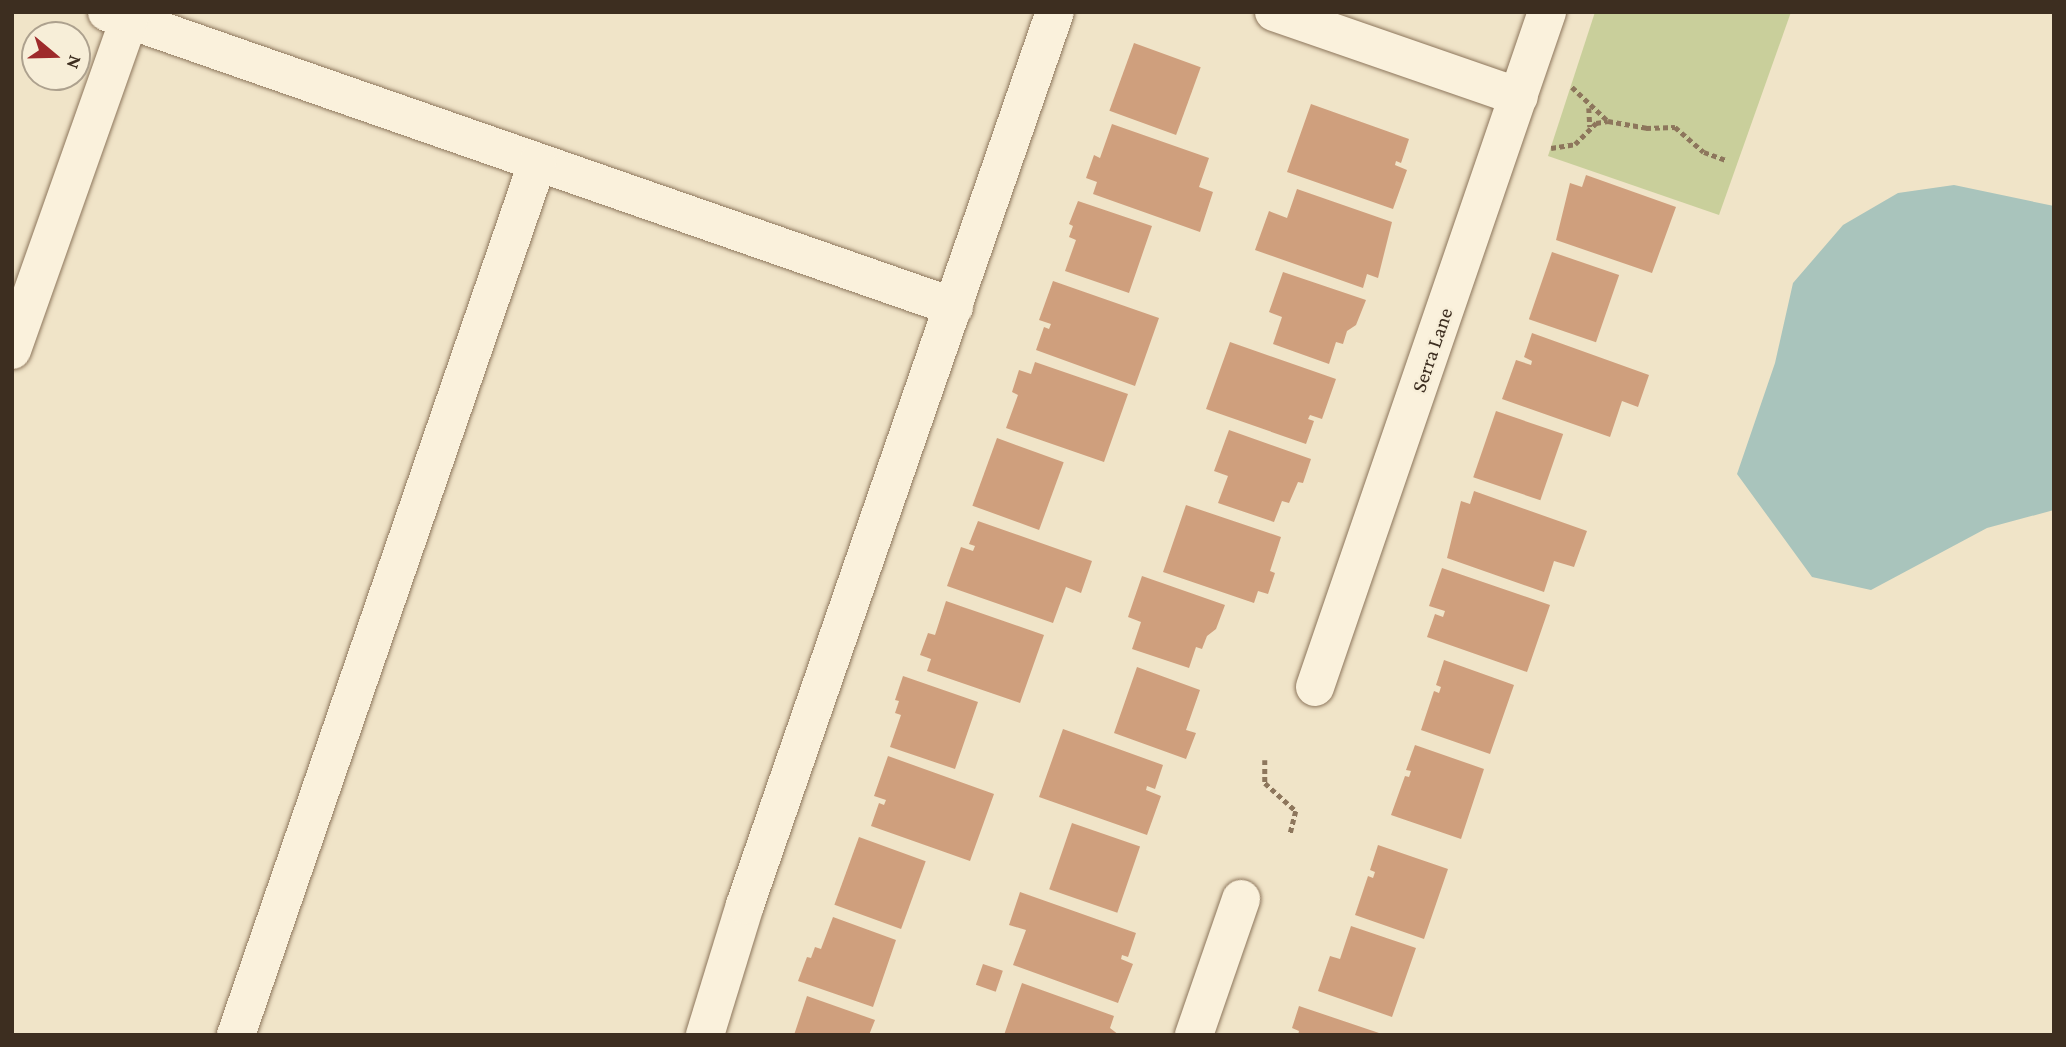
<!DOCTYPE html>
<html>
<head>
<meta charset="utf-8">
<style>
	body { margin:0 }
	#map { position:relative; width:2066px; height:1047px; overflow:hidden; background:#f0e4c8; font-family:"Crimson Pro",serif }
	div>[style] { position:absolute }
	.green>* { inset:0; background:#c9cf9b }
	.water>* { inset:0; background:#a9c4bc }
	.building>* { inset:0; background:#cf9f7d; transform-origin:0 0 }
	.path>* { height:4.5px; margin-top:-2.25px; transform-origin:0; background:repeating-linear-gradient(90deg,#8d765c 0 5px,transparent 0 8.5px) }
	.roads { filter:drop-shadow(0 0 2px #8d765c) drop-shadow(0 0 2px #8d765c) }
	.minor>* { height:38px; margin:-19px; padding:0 19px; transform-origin:19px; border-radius:19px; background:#faf1dc }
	span { translate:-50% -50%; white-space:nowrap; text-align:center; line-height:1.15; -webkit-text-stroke:5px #f7eed8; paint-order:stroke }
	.street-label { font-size:21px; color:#3d2e20 }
	.frame { position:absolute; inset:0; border:14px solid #3d2e20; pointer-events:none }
	.north { position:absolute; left:21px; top:21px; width:70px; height:70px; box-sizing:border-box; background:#f7eed8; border:2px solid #ada18e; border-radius:50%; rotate:109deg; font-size:19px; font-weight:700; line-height:28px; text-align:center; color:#3d2e20 }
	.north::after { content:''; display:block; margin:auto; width:24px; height:32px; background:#9e2a2b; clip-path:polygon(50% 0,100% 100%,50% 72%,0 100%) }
</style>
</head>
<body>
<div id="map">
	<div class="green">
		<div style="clip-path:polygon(1595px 12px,1791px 12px,1719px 215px,1548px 156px)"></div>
	</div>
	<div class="water">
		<div style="clip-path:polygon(1954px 185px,2054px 206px,2054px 510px,1987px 528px,1871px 590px,1812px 577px,1737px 474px,1775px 363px,1793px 283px,1843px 225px,1898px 193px)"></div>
	</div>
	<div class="building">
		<div style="left:1134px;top:43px;width:71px;height:72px;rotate:20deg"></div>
		<div style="clip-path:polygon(1311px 104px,1409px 139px,1401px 163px,1396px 161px,1395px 165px,1407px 170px,1393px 209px,1287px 172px)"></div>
		<div style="clip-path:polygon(1112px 124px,1209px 158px,1199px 187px,1213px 192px,1200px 232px,1093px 194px,1097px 182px,1086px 178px,1094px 155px,1100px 158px)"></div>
		<div style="clip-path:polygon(1586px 175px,1676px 207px,1652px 273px,1556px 240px,1570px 183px,1582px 187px)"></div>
		<div style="clip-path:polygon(1297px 189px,1392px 222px,1378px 278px,1367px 274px,1363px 288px,1255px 250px,1269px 211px,1287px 218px)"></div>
		<div style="clip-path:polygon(1078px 201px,1152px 226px,1129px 293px,1065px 271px,1076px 240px,1069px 237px,1073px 226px,1069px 224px)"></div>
		<div style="left:1552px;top:252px;width:71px;height:71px;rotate:19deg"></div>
		<div style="clip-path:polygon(1283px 272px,1366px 300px,1356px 325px,1347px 331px,1343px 344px,1336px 342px,1329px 364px,1273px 344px,1282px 317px,1269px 312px)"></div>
		<div style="clip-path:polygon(1053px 281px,1159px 318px,1135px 386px,1036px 350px,1044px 327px,1049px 329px,1051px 324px,1039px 320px)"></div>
		<div style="clip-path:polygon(1532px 333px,1649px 375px,1638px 407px,1622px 401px,1610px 437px,1502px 399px,1516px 360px,1531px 365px,1532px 361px,1524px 357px)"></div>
		<div style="clip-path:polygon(1230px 342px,1336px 379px,1322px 419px,1310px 415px,1308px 419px,1314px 421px,1306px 444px,1206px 409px)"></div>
		<div style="clip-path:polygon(1035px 362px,1128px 394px,1104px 462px,1006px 428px,1018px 395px,1012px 392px,1019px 370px,1031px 374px)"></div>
		<div style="left:1496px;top:411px;width:71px;height:70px;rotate:19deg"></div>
		<div style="clip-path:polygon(1229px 430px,1311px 459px,1303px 483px,1298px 482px,1289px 503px,1282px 501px,1274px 522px,1218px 503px,1228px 476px,1214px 471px)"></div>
		<div style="left:997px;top:438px;width:71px;height:72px;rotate:20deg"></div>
		<div style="clip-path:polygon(1474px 491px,1587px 531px,1574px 567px,1554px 561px,1544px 592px,1447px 558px,1461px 501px,1470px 504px)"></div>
		<div style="clip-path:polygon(1186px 505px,1281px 537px,1270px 571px,1275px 573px,1268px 594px,1258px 591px,1254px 603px,1163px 572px)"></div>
		<div style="clip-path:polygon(978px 521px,1092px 561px,1081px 593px,1066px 587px,1053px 623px,947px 586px,961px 547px,973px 551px,975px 546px,969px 544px)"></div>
		<div style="clip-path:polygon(1442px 568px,1550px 605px,1527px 672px,1427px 637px,1435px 614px,1443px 617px,1445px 611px,1429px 606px)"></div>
		<div style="clip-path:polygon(1142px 576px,1225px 605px,1216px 629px,1207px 636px,1202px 649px,1196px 647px,1189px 668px,1132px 649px,1141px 622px,1128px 617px)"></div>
		<div style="clip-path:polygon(946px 601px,1044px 635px,1020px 703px,927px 671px,931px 659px,920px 655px,928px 633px,935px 635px)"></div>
		<div style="clip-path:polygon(1444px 660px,1514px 685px,1490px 754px,1421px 730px,1434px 691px,1439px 693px,1441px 687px,1436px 685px)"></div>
		<div style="clip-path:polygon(1137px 667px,1200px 690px,1186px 730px,1196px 733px,1186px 759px,1114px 733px)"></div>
		<div style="clip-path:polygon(903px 676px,978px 702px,955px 769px,890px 747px,901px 715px,895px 713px,899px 701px,895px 700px)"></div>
		<div style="clip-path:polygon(1063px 729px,1163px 765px,1155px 789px,1147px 786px,1146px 790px,1161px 796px,1147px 835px,1039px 797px)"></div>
		<div style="clip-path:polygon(1415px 745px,1484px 769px,1461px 839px,1391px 815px,1405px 776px,1409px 777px,1411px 771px,1406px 770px)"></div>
		<div style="clip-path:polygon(888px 756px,994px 794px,970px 861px,871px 826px,879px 803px,884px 805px,886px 800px,874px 796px)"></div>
		<div style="left:1072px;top:823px;width:72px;height:70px;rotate:19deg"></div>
		<div style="left:859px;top:837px;width:71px;height:72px;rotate:20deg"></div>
		<div style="clip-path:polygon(1378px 845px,1448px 869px,1424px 939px,1355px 915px,1368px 876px,1373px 878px,1375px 872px,1370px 870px)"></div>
		<div style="clip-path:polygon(1020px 892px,1136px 933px,1128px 957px,1122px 955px,1121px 959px,1133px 964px,1118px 1003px,1013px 965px,1026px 930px,1009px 925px)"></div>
		<div style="clip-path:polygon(833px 917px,896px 940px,873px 1007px,798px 981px,807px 957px,811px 958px,815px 947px,821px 949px)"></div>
		<div style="clip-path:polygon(1351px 926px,1416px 948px,1392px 1017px,1318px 991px,1330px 956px,1340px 959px)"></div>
		<div style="left:983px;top:964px;width:21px;height:22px;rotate:19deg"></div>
		<div style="clip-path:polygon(1022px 983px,1114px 1016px,1110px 1028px,1119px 1035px,1004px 1035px)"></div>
		<div style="clip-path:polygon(807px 996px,875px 1020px,869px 1035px,794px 1035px)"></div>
		<div style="clip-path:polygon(1299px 1006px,1382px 1034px,1382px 1035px,1298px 1035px,1299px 1031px,1292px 1028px)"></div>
	</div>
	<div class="path">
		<div style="left:1572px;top:87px;width:50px;rotate:43.4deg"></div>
		<div style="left:1608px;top:121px;width:39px;rotate:10deg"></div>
		<div style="left:1646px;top:128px;width:29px;rotate:-2deg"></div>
		<div style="left:1675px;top:127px;width:38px;rotate:41deg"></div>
		<div style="left:1704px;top:152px;width:23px;rotate:20deg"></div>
		<div style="left:1589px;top:108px;width:19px;rotate:87deg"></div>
		<div style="left:1551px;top:148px;width:24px;rotate:-9deg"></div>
		<div style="left:1575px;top:144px;width:30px;rotate:-45deg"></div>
		<div style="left:1596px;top:123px;width:12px;rotate:-9deg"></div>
		<div style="left:1265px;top:760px;width:23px;rotate:90deg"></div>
		<div style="left:1265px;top:783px;width:42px;rotate:42.1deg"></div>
		<div style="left:1296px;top:811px;width:25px;rotate:104deg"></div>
	</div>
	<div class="roads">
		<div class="minor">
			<div style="left:107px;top:12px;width:897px;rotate:19.2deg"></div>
			<div style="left:1274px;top:12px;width:259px;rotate:19.1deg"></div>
			<div style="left:12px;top:350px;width:351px;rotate:-70.5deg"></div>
			<div style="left:1315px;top:687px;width:714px;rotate:-71.03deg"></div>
			<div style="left:236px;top:1035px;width:922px;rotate:-70.94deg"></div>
			<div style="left:705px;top:1035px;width:136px;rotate:-72.9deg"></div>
			<div style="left:745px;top:905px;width:945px;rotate:-70.86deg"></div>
			<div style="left:1194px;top:1035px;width:144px;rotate:-70.9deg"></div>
		</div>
	</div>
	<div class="street-label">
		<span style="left:1432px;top:350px;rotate:-71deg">Serra Lane</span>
	</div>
	<div class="frame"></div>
	<div class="north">N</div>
</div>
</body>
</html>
